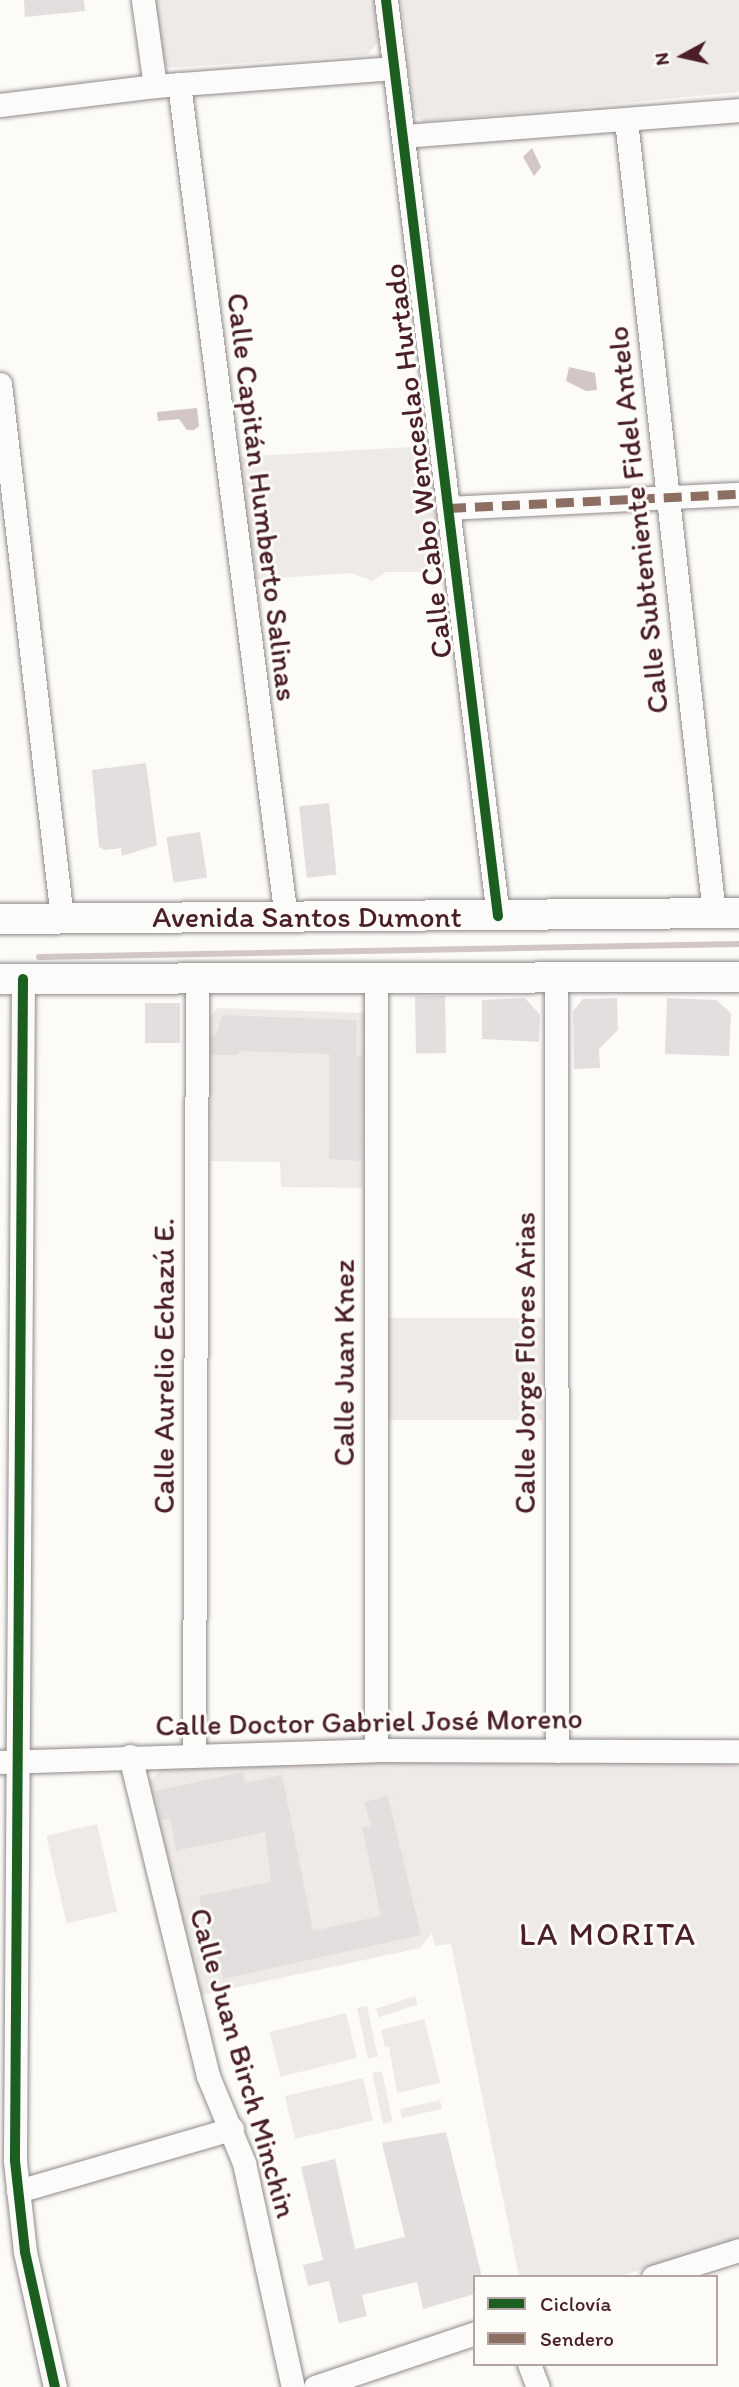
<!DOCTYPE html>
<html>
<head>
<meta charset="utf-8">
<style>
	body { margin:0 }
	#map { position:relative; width:739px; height:2387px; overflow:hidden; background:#fcfbf8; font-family:Itim,sans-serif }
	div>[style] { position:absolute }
	.built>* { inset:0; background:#eeebe7 }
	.green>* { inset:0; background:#eeeae8; transform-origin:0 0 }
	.water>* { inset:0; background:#d2c7c6 }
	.stream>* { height:6px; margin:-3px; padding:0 3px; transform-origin:3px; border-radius:3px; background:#d2c7c6 }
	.building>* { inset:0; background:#e2dfde; transform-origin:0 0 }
	.roads { filter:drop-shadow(0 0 2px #928a8b) drop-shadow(0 0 2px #928a8b) }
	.minor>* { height:23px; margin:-11.5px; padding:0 11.5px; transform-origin:11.5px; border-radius:11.5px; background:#fbfbf9 }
	.major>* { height:30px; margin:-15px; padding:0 15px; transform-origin:15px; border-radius:15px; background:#fbfbf9 }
	.quiet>* { height:9px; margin-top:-4.5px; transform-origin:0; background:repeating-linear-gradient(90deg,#8d6e63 0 18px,transparent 0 27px) }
	.cycleway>* { height:10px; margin:-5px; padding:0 5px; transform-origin:5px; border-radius:5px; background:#1b5e20 }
	span { translate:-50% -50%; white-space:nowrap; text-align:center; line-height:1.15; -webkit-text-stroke:6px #fdfcf7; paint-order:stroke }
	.street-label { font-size:30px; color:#4a1f2b }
	.neighbourhood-label { font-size:32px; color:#4a1f2b; letter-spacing:2px }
	.legend { position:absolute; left:473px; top:2275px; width:245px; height:91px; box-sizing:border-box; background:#fdfcf7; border:2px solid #b5a4a5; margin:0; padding:9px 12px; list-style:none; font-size:21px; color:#4a1f2b }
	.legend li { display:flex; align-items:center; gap:14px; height:35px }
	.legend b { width:35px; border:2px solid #b5a4a5 }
	.north { position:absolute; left:648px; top:21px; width:70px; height:70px; -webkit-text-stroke:5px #fdfcf7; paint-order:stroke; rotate:262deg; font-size:19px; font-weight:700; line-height:28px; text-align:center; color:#4a1f2b }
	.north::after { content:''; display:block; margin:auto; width:24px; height:32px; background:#4a1f2b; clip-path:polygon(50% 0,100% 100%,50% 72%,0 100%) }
</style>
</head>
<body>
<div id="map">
	<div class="built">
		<div style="clip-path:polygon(217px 1008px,365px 1013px,363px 1188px,281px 1187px,280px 1162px,210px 1161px,208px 1021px)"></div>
		<div style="clip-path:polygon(403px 1761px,398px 1786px,432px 1933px,420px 1948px,201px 1995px,149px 1781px,164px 1767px)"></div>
	</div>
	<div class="green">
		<div style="clip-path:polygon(151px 0,375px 0,380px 40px,367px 55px,167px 68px,158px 53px)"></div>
		<div style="clip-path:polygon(401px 0,739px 0,739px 92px,423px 122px,413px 113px)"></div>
		<div style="clip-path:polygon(429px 446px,444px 572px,385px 572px,372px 581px,352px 573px,249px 580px,235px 457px)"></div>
		<div style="left:210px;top:1089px;width:108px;height:72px"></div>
		<div style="left:383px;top:1318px;width:159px;height:102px"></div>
		<div style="clip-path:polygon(728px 1759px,739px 1768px,739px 2240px,618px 2277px,519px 2277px,451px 1944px,435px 1946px,398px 1786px,403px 1761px)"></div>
		<div style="left:97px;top:1824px;width:90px;height:52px;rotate:77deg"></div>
		<div style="left:415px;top:1996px;width:9px;height:41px;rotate:72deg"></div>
		<div style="left:367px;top:2006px;width:52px;height:10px;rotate:78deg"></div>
		<div style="left:346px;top:2013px;width:46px;height:79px;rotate:76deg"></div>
		<div style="clip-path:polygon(424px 2019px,440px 2083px,397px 2093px,389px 2047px,385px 2047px,381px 2030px)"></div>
		<div style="left:382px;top:2071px;width:52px;height:10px;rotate:78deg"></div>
		<div style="left:363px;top:2078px;width:44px;height:80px;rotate:77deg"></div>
		<div style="left:440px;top:2100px;width:9px;height:41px;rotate:77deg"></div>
	</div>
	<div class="water">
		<div style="clip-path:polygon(532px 148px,541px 167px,534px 176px,523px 157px)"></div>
		<div style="clip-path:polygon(569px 367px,595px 373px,597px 390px,586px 391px,566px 381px)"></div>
		<div style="clip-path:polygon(197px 408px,199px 426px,194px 430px,187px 430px,179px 419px,158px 421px,157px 412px)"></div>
	</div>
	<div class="stream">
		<div style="left:39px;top:957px;width:700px;rotate:-1.06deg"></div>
	</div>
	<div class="building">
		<div style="clip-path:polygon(24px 0,84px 0,85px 11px,25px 17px)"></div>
		<div style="clip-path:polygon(146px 763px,157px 845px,122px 856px,121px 848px,105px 850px,99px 847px,92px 770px)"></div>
		<div style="left:329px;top:803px;width:72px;height:30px;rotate:84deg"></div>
		<div style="left:200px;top:832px;width:46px;height:34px;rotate:81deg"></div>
		<div style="left:445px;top:996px;width:57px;height:30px;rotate:89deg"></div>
		<div style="clip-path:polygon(525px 998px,540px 1015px,539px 1042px,482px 1039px,482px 1000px)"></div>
		<div style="clip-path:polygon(617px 998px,618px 1030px,599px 1049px,600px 1068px,574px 1069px,573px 1011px,583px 999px)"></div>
		<div style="clip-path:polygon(667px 998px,716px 1000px,731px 1013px,729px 1056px,665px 1054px)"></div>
		<div style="left:145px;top:1003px;width:35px;height:40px"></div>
		<div style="clip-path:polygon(222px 1015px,357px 1020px,356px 1055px,362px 1055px,362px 1161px,329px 1159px,329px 1054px,239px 1051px,238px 1055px,211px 1055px,211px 1036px,216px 1035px)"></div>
		<div style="clip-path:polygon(243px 1772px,245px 1783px,282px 1775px,313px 1931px,381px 1916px,362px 1828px,371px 1826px,364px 1802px,388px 1796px,421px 1935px,223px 1979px,215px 1944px,209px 1946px,199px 1896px,271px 1882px,265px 1832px,176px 1851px,170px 1819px,161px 1820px,155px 1791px)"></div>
		<div style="clip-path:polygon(446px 2132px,482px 2277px,475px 2277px,475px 2294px,423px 2309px,417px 2282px,362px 2295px,367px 2316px,339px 2323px,329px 2281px,308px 2286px,303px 2265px,323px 2260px,301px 2167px,335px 2159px,355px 2249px,405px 2237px,382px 2143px)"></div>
	</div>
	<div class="roads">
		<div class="minor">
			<div style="left:143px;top:0;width:87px;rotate:82.1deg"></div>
			<div style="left:386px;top:0;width:923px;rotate:83.03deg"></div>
			<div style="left:179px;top:84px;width:841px;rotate:82.69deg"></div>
			<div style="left:0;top:105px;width:156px;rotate:-7deg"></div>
			<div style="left:155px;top:86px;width:240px;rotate:-4.3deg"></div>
			<div style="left:626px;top:120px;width:798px;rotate:83.67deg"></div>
			<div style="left:404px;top:136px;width:336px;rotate:-4.4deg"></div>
			<div style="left:0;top:384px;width:538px;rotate:83.38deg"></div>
			<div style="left:448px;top:508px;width:291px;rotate:-2.8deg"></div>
			<div style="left:556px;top:976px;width:775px;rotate:89.93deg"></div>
			<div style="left:23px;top:979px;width:1182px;rotate:90.39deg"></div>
			<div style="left:15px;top:2161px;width:92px;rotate:83.7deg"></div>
			<div style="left:25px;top:2252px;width:138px;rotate:77.5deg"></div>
			<div style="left:376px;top:1750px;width:774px;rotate:-90deg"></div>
			<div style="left:194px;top:1754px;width:777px;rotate:-89.78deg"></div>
			<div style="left:130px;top:1756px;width:329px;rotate:76.3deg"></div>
			<div style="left:208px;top:2076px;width:94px;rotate:67.5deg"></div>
			<div style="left:244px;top:2163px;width:229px;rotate:77.7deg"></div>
			<div style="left:1px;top:1762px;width:375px;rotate:-1.8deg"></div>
			<div style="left:376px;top:1750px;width:363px;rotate:0.2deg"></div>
			<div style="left:18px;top:2191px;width:223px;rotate:-16.2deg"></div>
			<div style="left:653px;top:2277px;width:90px;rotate:-17.4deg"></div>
			<div style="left:529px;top:2364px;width:25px;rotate:69deg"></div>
			<div style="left:315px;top:2387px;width:169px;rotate:-18.6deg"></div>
		</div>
		<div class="major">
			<div style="left:0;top:919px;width:739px;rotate:-0.47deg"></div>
			<div style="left:0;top:979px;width:739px;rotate:-0.16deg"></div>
		</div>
	</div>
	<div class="quiet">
		<div style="left:448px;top:508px;width:291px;rotate:-2.8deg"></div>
	</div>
	<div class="cycleway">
		<div style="left:386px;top:0;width:923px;rotate:83.03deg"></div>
		<div style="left:23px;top:979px;width:1182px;rotate:90.39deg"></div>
		<div style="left:15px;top:2161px;width:92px;rotate:83.7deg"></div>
		<div style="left:25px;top:2252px;width:138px;rotate:77.5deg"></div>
	</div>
	<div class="street-label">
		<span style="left:418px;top:461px;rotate:-97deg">Calle Cabo Wenceslao Hurtado</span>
		<span style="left:262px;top:497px;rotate:83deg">Calle Capitán Humberto Salinas</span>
		<span style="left:638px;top:520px;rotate:-96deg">Calle Subteniente Fidel Antelo</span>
		<span style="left:307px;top:917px">Avenida Santos Dumont</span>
		<span style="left:344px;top:1363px;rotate:-90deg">Calle Juan Knez</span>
		<span style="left:525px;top:1363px;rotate:-90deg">Calle Jorge Flores Arias</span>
		<span style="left:164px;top:1366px;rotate:-90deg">Calle Aurelio Echazú E.</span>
		<span style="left:369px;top:1722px;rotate:-1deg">Calle Doctor Gabriel José Moreno</span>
		<span style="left:243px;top:2063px;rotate:74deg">Calle Juan Birch Minchin</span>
	</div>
	<div class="neighbourhood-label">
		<span style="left:608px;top:1934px">LA MORITA</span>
	</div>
	<ul class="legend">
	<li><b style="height:9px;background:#1b5e20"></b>Ciclovía</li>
	<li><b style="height:9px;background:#8d6e63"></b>Sendero</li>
	</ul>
	<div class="north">N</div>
</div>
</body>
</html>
